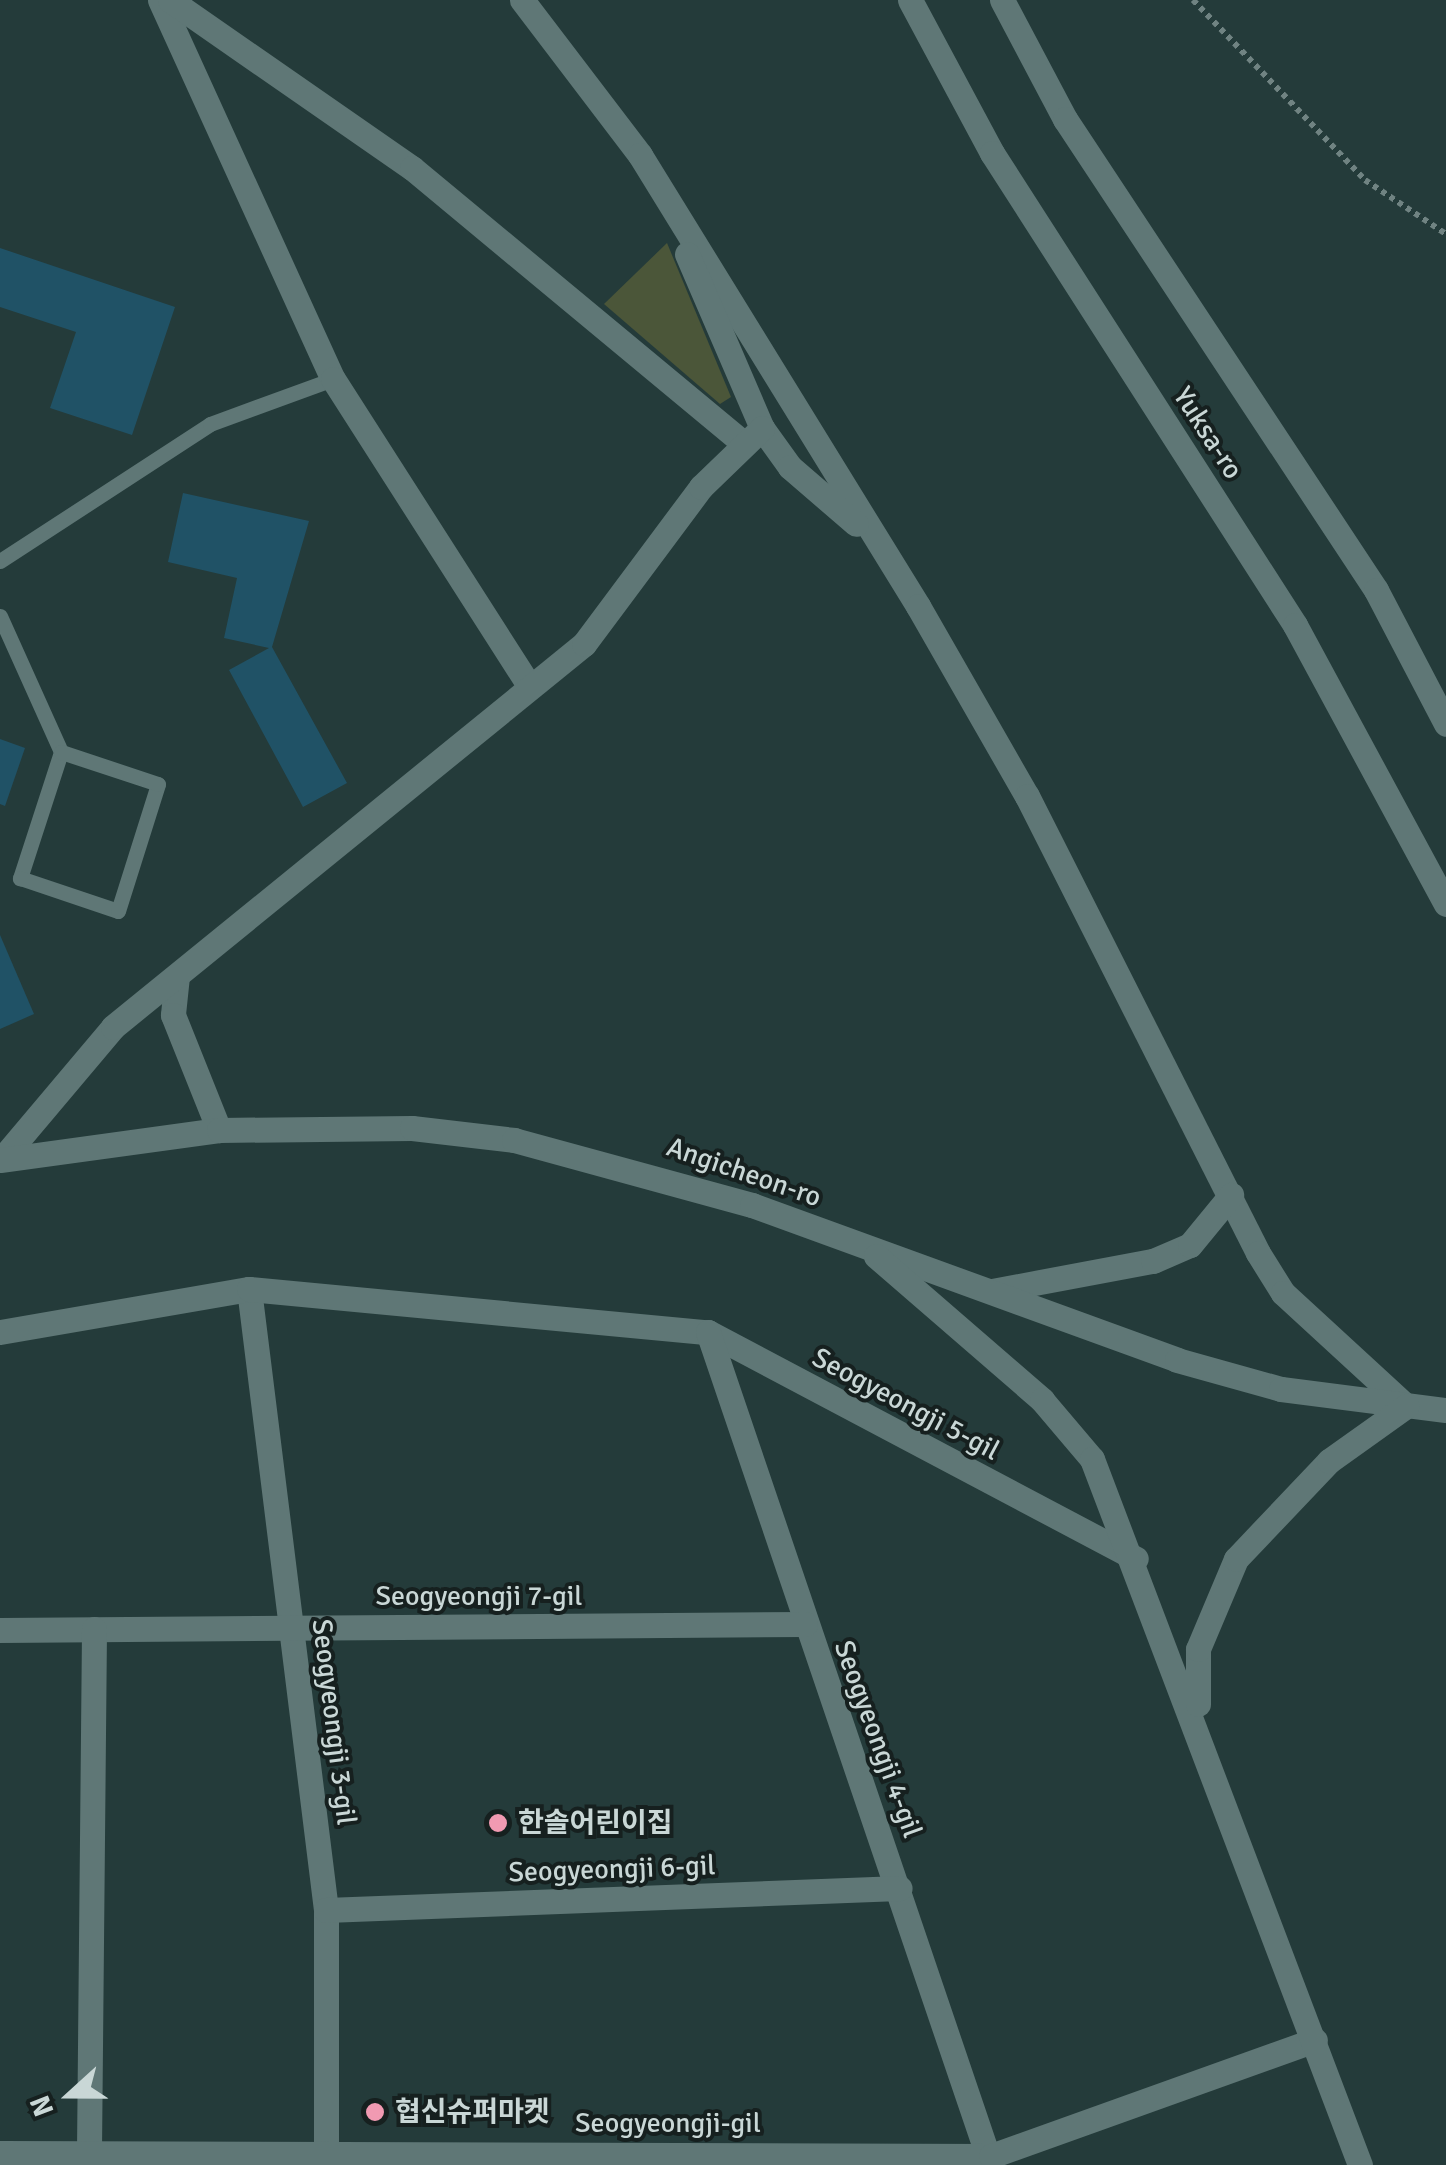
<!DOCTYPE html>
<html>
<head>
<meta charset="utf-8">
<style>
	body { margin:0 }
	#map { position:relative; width:1446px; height:2165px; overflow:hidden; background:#243b3a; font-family:Signika,"Noto Sans KR",sans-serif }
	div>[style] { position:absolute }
	.green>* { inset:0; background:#4b5639 }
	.building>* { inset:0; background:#205266 }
	.path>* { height:6px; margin-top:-3px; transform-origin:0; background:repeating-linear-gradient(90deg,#708382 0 5px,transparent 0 10px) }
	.service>* { height:15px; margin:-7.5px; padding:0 7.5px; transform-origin:7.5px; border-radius:7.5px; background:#5f7776 }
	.minor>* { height:25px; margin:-12.5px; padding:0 12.5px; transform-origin:12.5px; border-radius:12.5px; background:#5f7776 }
	.tertiary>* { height:25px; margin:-12.5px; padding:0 12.5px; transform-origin:12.5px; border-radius:12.5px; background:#5f7776 }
	.dots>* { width:28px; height:28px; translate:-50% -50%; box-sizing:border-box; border:5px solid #16201f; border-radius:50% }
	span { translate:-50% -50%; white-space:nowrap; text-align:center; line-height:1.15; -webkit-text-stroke:8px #16201f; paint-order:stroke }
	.street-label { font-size:28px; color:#c9d7d6 }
	.poi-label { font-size:28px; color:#c9d7d6; font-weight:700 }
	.left { translate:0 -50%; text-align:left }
	.north { position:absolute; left:20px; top:2045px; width:100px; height:100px; -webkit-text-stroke:8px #16201f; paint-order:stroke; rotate:249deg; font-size:28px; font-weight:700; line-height:40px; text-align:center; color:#c9d7d6 }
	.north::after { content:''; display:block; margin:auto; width:35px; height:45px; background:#c9d7d6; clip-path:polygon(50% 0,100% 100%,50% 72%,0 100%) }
</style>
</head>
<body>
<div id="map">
	<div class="green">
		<div style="clip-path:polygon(667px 243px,731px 397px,720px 404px,604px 304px)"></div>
	</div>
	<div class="building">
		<div style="clip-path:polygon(0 248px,175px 307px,132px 435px,50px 408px,76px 332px,0 307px)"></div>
		<div style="clip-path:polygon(183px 493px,309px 521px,272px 647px,347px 783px,303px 807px,229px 670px,269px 648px,224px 638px,237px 578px,168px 562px)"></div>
		<div style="clip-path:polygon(0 739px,25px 748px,5px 806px,0 804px)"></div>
		<div style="clip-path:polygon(0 935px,34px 1014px,0 1029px)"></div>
	</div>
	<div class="path">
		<div style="left:1193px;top:0;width:249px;rotate:46.3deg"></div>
		<div style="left:1365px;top:180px;width:97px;rotate:33.7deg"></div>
	</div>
	<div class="service">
		<div style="left:0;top:561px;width:251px;rotate:-33.1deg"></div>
		<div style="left:210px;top:424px;width:131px;rotate:-20.1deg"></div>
		<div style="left:0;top:616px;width:149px;rotate:65.8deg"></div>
		<div style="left:61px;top:752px;width:133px;rotate:108deg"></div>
		<div style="left:20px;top:878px;width:103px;rotate:18.6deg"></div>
		<div style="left:118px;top:911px;width:133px;rotate:-72.5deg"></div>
		<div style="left:158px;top:784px;width:102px;rotate:-161.7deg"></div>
	</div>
	<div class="minor">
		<div style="left:160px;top:0;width:417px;rotate:65.5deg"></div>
		<div style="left:333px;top:379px;width:363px;rotate:57.4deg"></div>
		<div style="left:170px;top:0;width:295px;rotate:34.8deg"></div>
		<div style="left:412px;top:168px;width:428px;rotate:39.7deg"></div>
		<div style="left:522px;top:0;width:195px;rotate:52.7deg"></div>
		<div style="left:640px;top:155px;width:530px;rotate:58.35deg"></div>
		<div style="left:918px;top:606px;width:219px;rotate:60.2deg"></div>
		<div style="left:1027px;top:796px;width:512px;rotate:63.18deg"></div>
		<div style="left:1258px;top:1253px;width:47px;rotate:58deg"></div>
		<div style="left:1283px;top:1293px;width:167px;rotate:42.6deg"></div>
		<div style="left:687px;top:254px;width:189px;rotate:66.7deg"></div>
		<div style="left:762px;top:428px;width:48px;rotate:54.3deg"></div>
		<div style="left:790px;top:467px;width:87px;rotate:40.8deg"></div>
		<div style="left:177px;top:976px;width:39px;rotate:96deg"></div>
		<div style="left:173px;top:1015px;width:124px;rotate:68.2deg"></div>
		<div style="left:2px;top:1159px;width:172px;rotate:-49.9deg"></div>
		<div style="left:113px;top:1027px;width:607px;rotate:-39.12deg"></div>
		<div style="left:584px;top:644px;width:196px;rotate:-53.3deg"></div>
		<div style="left:701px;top:487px;width:85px;rotate:-44deg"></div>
		<div style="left:249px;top:1289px;width:626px;rotate:82.93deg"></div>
		<div style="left:326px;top:1910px;width:255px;rotate:90deg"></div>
		<div style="left:992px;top:1291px;width:164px;rotate:-10.6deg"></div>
		<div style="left:1153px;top:1261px;width:40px;rotate:-23.4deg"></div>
		<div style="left:1190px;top:1245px;width:65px;rotate:-50.6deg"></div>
		<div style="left:0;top:1332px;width:253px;rotate:-9.8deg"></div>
		<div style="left:249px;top:1289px;width:461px;rotate:5.4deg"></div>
		<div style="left:708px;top:1332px;width:484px;rotate:27.9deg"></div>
		<div style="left:708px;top:1332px;width:880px;rotate:71.24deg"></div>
		<div style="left:0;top:1630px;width:805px;rotate:-0.43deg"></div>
		<div style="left:326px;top:1910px;width:574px;rotate:-2.19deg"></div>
		<div style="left:89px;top:2151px;width:522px;rotate:-89.45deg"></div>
		<div style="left:0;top:2153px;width:991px;rotate:0.17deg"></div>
		<div style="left:991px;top:2156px;width:344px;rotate:-19.7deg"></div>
	</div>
	<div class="tertiary">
		<div style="left:910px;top:0;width:174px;rotate:61.8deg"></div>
		<div style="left:992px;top:153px;width:561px;rotate:57.3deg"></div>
		<div style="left:1295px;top:625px;width:317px;rotate:61.6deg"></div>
		<div style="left:1002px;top:0;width:135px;rotate:62.1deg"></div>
		<div style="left:1065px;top:119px;width:564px;rotate:56.56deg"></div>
		<div style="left:1376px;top:590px;width:151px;rotate:62.4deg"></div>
		<div style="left:0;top:1160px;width:221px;rotate:-7.8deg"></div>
		<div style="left:219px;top:1130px;width:193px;rotate:-0.6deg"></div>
		<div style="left:412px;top:1128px;width:103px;rotate:6.7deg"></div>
		<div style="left:514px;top:1140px;width:247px;rotate:15.3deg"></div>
		<div style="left:752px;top:1205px;width:452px;rotate:20deg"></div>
		<div style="left:1177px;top:1360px;width:108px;rotate:15.6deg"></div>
		<div style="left:1281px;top:1389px;width:166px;rotate:7.3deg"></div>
		<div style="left:876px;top:1256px;width:220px;rotate:40.9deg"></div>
		<div style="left:1042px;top:1400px;width:77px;rotate:49.7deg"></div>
		<div style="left:1092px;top:1459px;width:755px;rotate:69.21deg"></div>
		<div style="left:1198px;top:1704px;width:55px;rotate:-90deg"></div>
		<div style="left:1198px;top:1649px;width:98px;rotate:-67.1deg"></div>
		<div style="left:1236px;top:1559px;width:135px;rotate:-46.5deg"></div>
		<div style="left:1329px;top:1461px;width:95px;rotate:-35.5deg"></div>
	</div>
	<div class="dots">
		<div style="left:498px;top:1823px;background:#f19ab2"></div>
		<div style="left:375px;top:2112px;background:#f19ab2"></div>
	</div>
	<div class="street-label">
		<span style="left:1208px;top:433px;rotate:57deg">Yuksa-ro</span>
		<span style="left:744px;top:1172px;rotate:19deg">Angicheon-ro</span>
		<span style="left:906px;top:1404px;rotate:28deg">Seogyeongji 5-gil</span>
		<span style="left:479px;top:1596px">Seogyeongji 7-gil</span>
		<span style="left:334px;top:1722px;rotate:83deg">Seogyeongji 3-gil</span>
		<span style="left:878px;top:1739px;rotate:70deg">Seogyeongji 4-gil</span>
		<span style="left:612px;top:1869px;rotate:-2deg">Seogyeongji 6-gil</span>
		<span style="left:668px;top:2123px">Seogyeongji-gil</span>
	</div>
	<div class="poi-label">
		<span class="left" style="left:518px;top:1823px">한솔어린이집</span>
		<span class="left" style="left:395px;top:2112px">협신슈퍼마켓</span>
	</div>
	<div class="north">N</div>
</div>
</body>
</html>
